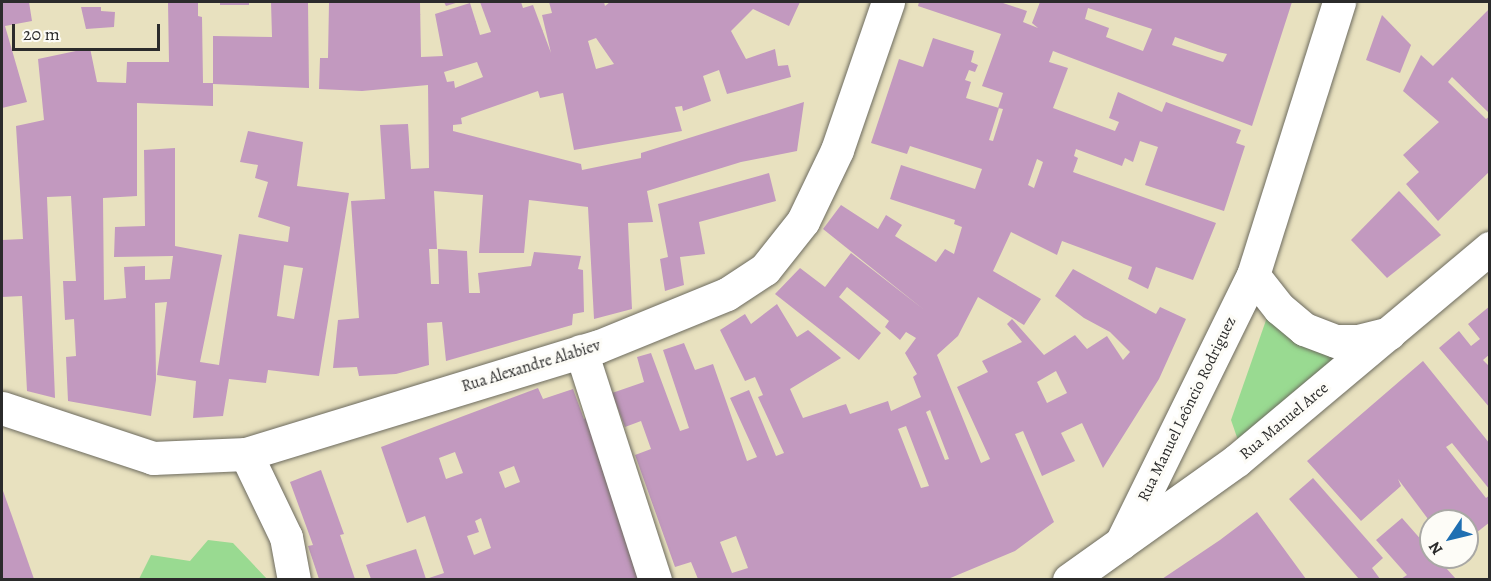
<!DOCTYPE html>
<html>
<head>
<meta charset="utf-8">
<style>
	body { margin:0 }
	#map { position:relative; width:1491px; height:581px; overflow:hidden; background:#e8e1bf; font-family:Alegreya,serif }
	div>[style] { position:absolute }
	.green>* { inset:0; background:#99da91 }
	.building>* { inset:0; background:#c299bf; transform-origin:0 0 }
	.roads { filter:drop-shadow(0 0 2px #6d6b5f) drop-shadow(0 0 2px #6d6b5f) }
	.minor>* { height:33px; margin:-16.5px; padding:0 16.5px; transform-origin:16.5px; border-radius:16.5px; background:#fff }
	span { translate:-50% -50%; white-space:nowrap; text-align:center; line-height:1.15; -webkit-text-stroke:6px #fdfcf7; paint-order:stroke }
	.street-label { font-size:16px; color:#2b2b2b }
	.frame { position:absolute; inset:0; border:3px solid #2b2b2b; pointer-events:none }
	.north { position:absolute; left:1419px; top:509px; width:60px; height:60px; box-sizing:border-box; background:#fdfcf7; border:2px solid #a9a8a5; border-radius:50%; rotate:235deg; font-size:16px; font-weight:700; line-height:24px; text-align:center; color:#2b2b2b }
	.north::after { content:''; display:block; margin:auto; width:21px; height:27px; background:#1f6fb2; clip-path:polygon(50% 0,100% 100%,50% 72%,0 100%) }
	.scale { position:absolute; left:12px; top:24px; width:148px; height:27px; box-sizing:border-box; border:3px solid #2b2b2b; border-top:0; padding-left:8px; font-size:18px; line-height:21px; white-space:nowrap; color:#2b2b2b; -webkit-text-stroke:4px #fdfcf7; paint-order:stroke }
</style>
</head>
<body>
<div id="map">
	<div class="green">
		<div style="clip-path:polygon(1271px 306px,1348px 355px,1239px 443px,1231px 420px)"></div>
		<div style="clip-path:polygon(208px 540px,233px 543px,267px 579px,139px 579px,151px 555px,190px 561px)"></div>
	</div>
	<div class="building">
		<div style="clip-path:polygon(2px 2px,29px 2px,32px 21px,5px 26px,27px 102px,2px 108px)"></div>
		<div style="clip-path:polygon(evenodd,168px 2px,198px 2px,198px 16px,202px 17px,203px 83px,213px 83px,213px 106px,137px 103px,137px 196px,103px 198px,104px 300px,126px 298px,124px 267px,145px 266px,145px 280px,170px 279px,173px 256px,114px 257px,115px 227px,145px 226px,144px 150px,175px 148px,175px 246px,222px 255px,200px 362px,219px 365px,239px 234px,288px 242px,290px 227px,258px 217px,268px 182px,255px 178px,258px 165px,240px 162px,248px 131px,303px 142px,297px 186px,349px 193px,319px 376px,268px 370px,266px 383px,229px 379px,223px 416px,193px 418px,196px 381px,157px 375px,167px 302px,155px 303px,156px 380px,151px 416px,68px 401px,66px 357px,76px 356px,74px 319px,65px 320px,63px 281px,76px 281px,71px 196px,47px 197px,55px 398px,27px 391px,22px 296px,2px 297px,2px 240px,23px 239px,16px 126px,44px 120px,38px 59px,90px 48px,97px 82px,126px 83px,127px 62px,169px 62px,168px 2px,284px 265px,303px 268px,294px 319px,277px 316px,284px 265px)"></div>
		<div style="left:220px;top:2px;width:29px;height:3px"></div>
		<div style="clip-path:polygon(271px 2px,308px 2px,309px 88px,213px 84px,213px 36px,272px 37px)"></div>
		<div style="clip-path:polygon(evenodd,329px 2px,420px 2px,421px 57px,443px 56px,435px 14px,470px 3px,480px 35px,491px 32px,480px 2px,521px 2px,523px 8px,533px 5px,551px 53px,542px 15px,552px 13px,549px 2px,604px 2px,605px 6px,610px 2px,800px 2px,789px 26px,753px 9px,731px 31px,746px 59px,775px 49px,778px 66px,788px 65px,791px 77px,727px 94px,719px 70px,703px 76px,711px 101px,683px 111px,682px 106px,675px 107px,682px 131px,574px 150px,563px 93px,540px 98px,538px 91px,461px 118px,462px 124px,453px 125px,453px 131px,581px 164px,582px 170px,641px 158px,641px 153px,804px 102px,797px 151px,741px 162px,647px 191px,653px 222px,628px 223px,632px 309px,594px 319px,588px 207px,529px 200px,524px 253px,479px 253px,483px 195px,434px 191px,437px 249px,429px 249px,431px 284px,439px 284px,438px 249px,467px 251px,469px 293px,480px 293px,478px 273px,531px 266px,534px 252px,581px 256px,578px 269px,583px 270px,584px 312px,573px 314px,572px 325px,446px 361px,442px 322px,427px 323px,429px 365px,396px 374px,359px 376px,357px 367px,333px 368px,338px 320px,359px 318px,351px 201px,385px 199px,380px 125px,408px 124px,411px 169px,429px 168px,428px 85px,362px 91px,319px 89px,320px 58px,328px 58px,329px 2px,596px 38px,614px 64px,596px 69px,588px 41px,596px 38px,329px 2px,477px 62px,483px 77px,455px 88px,454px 81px,447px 82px,444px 72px,477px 62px)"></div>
		<div style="clip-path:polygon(444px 2px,459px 2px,446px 6px)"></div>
		<div style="clip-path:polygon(evenodd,919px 2px,1000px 2px,1027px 11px,1023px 22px,1038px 28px,1032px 23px,1040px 2px,1292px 2px,1252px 126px,1053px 51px,1049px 62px,1068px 68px,1053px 108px,1115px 131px,1119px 122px,1109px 118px,1118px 92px,1162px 112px,1166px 102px,1241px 130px,1236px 143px,1245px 146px,1224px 211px,1145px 185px,1158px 147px,1140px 141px,1133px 162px,1125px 158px,1122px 166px,1076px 149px,1074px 156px,1078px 158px,1073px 172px,1216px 223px,1193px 280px,1156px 267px,1148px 289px,1128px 279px,1132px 267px,1062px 241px,1057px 255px,1011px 232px,993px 271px,1041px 299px,1024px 325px,978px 297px,958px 336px,937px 355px,981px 463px,990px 459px,957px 387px,988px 372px,982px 361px,1022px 342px,1007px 324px,1012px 319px,1044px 355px,1075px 335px,1087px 349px,1107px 336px,1123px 360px,1130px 352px,1110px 332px,1084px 318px,1055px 296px,1073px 269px,1156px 314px,1160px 307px,1186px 319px,1159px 379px,1103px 468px,1082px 423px,1061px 433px,1075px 461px,1042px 476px,1023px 431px,1015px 434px,1054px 522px,1015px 551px,948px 579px,698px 579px,691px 562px,675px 567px,635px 455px,651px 449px,641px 421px,625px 427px,612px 393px,644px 382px,637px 357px,651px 353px,680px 431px,689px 428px,663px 350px,684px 343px,695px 370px,713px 364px,747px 461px,757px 457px,730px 398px,749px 390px,776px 456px,784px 453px,758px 397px,763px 395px,755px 377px,745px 381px,720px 330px,745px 314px,751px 324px,777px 304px,797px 337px,808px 330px,841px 358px,790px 389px,803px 418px,846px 404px,850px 414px,888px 401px,891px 411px,921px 397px,913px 377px,917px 374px,905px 353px,916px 338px,906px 332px,900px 340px,885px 327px,889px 321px,847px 287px,839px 297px,881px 333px,859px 360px,775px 294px,800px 268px,825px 287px,851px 253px,923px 309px,823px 229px,841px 205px,878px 229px,886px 215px,902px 225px,895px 236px,936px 262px,945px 249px,954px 254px,962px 227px,954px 224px,955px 220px,890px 199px,901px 165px,975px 189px,982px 169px,910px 146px,907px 154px,871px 143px,899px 59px,923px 67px,933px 38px,974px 51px,971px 62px,978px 65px,975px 72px,969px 70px,965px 80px,971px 82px,966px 98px,999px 108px,989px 140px,993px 141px,1003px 109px,998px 108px,1003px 93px,982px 86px,1001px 34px,918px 6px,919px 2px,1088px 8px,1152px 29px,1143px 51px,1106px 37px,1109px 28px,1085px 19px,1088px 8px,919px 2px,1175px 37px,1218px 52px,1227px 54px,1223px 62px,1172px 45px,1175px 37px,919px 2px,1037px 159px,1043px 162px,1034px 188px,1028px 185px,1037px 159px,919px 2px,1056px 371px,1067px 393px,1047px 403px,1037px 382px,1056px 371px,919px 2px,930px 410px,949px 459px,945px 460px,926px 412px,930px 410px,919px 2px,906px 426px,929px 486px,921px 488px,898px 429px,906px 426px,919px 2px,736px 536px,748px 568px,732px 573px,720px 542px,736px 536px)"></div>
		<div style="clip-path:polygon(81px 7px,101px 7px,101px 11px,115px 12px,114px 27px,86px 29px)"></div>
		<div style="clip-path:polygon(1490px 8px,1490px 114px,1452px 77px,1448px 82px,1486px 119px,1490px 116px,1490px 171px,1438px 221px,1406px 184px,1419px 172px,1403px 155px,1439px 122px,1403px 91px,1421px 55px,1433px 66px)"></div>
		<div style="clip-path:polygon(1382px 15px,1411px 45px,1400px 73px,1366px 60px)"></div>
		<div style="clip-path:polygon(769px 173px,776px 201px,699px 222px,705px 254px,680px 257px,684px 285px,665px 291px,660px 259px,668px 257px,658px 204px)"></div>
		<div style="clip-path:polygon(1399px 191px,1441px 235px,1387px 278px,1351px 240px)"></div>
		<div style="clip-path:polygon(1490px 306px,1490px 354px,1483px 360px,1490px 367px,1490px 408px,1439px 348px,1459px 331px,1471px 346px,1480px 339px,1468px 324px)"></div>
		<div style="clip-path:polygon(1423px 361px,1490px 444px,1490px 490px,1452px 443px,1446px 447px,1486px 498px,1490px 495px,1490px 522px,1467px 540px,1467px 521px,1431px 523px,1398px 479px,1401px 486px,1361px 521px,1307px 461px)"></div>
		<div style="clip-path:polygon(evenodd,538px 388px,543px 399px,573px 389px,584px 419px,588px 417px,647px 579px,371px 579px,366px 565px,416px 549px,426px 579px,444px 573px,425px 516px,407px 523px,381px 447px,538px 388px,455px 452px,463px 473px,446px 479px,439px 458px,455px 452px,538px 388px,514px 466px,520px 482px,505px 488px,499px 472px,514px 466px,538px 388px,481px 518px,491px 548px,474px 555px,467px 536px,479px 532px,475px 521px,481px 518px)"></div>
		<div style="clip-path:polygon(321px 470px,344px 534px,340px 535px,355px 579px,319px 579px,308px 546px,313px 545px,290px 482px)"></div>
		<div style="clip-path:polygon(1313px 478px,1383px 558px,1372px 568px,1380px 579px,1359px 579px,1289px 499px)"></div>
		<div style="clip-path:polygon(2px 488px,12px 516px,34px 579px,2px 579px)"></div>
		<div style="clip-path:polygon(1257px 512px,1306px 579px,1162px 579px,1220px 540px)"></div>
		<div style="clip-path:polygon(1402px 518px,1431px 551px,1431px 557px,1436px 557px,1456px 579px,1401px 579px,1407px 575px,1376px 540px)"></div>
	</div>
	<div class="roads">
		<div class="minor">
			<div style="left:1253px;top:275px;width:42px;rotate:51.8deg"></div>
			<div style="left:1279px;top:308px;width:33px;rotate:40deg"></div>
			<div style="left:1304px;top:329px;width:34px;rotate:21deg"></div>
			<div style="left:1336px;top:341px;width:22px"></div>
			<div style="left:1358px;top:341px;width:32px;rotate:-14deg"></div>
			<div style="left:581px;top:351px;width:241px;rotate:72.1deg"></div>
			<div style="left:2px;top:408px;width:159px;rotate:18.3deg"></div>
			<div style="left:153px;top:458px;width:93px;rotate:-2.5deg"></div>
			<div style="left:246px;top:454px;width:367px;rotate:-17deg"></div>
			<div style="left:597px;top:347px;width:140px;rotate:-22.2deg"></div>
			<div style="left:727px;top:294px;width:45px;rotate:-33.3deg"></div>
			<div style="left:765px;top:269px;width:61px;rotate:-51.6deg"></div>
			<div style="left:803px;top:221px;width:79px;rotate:-64.4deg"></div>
			<div style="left:837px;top:150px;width:157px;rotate:-71deg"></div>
			<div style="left:246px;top:454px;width:92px;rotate:64.3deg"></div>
			<div style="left:286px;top:537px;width:44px;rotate:79.5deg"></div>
			<div style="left:1121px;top:543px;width:299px;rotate:-63.8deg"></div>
			<div style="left:1253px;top:275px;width:286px;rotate:-72.5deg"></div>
			<div style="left:1069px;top:580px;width:206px;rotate:-35.5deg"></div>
			<div style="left:1237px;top:460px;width:330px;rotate:-40deg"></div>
		</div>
	</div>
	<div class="street-label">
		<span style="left:531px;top:366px;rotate:-17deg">Rua Alexandre Alabiev</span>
		<span style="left:1187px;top:409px;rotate:-64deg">Rua Manuel Leôncio Rodriguez</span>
		<span style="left:1284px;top:421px;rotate:-40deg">Rua Manuel Arce</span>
	</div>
	<div class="frame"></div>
	<div class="north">N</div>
	<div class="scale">20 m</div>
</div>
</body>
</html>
